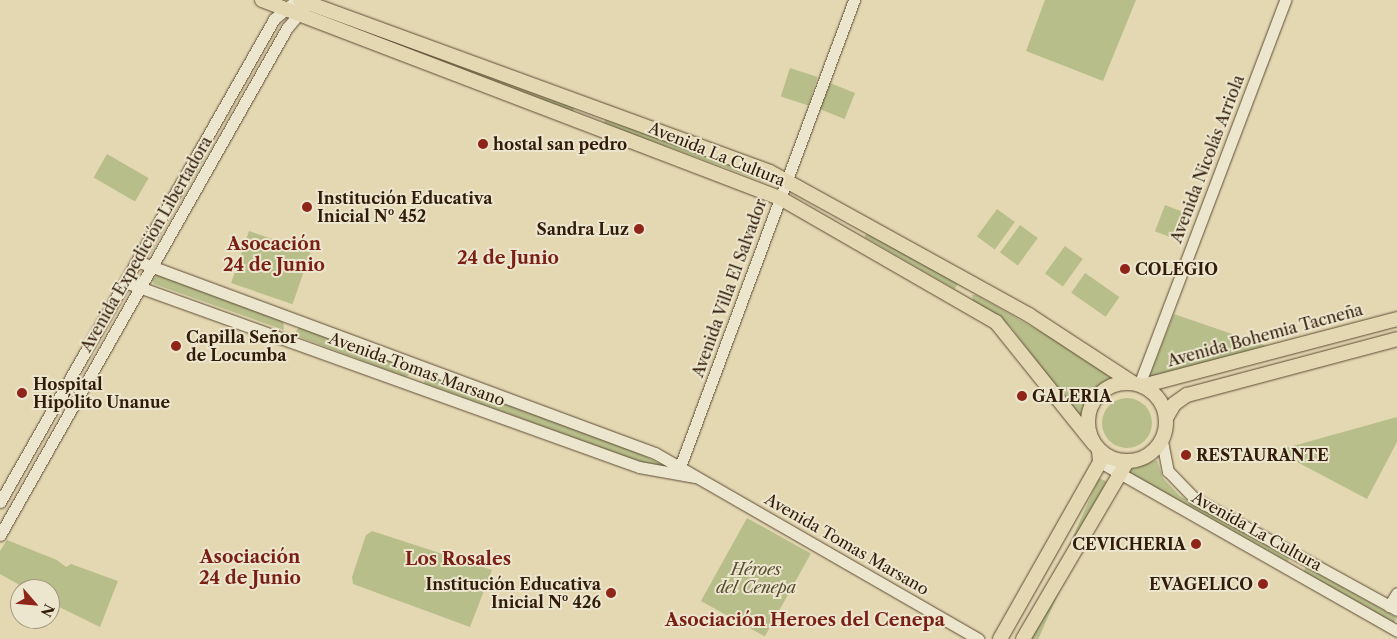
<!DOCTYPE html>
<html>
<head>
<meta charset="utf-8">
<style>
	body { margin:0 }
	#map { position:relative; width:1397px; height:639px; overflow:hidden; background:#e4d8b3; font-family:"Libre Caslon Text",serif }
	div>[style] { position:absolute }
	.green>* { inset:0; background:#b7be8a; transform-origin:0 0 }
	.round { border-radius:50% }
	.roads { filter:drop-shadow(0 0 1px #5e4b34) drop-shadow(0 0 1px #5e4b34) }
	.minor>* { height:11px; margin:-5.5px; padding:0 5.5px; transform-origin:5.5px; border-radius:5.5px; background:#ede6ce }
	.major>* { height:14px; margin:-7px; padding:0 7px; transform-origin:7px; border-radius:7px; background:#e4d8b3 }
	.major>.ring { margin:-7px; padding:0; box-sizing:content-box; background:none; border:14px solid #e4d8b3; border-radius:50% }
	.dots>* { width:14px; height:14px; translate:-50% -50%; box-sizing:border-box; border:2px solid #ede6ce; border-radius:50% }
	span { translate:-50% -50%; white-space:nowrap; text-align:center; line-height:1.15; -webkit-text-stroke:4px #ede6ce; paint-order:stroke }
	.poi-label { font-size:16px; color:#311c09; font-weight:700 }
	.left { translate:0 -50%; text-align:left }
	.right { translate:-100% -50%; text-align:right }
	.street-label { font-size:16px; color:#311c09 }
	.park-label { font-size:16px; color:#594d30; font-style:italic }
	.neighbourhood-label { font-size:18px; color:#7a1f14; font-weight:700 }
	.north { position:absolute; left:10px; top:579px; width:50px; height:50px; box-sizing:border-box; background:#ede6ce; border:1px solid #a2957f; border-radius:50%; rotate:117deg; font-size:14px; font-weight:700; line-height:20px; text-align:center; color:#311c09 }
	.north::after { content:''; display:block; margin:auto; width:18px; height:22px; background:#8f2418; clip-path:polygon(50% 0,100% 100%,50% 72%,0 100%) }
</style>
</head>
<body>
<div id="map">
	<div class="green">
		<div style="clip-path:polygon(1045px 0,1136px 0,1103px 81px,1026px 51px)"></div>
		<div style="left:316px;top:10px;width:276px;height:8px;rotate:20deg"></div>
		<div style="left:790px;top:68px;width:29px;height:30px;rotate:18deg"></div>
		<div style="left:830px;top:83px;width:27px;height:28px;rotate:22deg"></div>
		<div style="left:607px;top:115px;width:175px;height:9px;rotate:20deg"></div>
		<div style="left:107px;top:154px;width:48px;height:27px;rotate:30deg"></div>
		<div style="left:1165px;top:205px;width:28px;height:28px;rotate:21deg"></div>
		<div style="left:997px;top:209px;width:22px;height:34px;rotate:36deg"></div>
		<div style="left:1020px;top:225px;width:22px;height:34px;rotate:36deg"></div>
		<div style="left:249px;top:231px;width:65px;height:55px;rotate:19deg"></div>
		<div style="left:868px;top:231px;width:104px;height:7px;rotate:30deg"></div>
		<div style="left:1065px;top:246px;width:22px;height:34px;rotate:36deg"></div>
		<div style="left:1085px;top:273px;width:42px;height:24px;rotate:35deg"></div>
		<div style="clip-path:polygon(157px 275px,283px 320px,284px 330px,154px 284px,152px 280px)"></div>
		<div style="clip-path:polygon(972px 295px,976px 295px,1117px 375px,1092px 391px,1080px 418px,1010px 326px,973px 301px)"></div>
		<div style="clip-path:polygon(1174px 314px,1264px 345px,1266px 350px,1149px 377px)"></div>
		<div style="clip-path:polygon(299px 327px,409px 368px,412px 372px,406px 377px,297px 336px,295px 333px)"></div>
		<div style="clip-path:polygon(427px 374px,624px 446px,663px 465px,658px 469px,424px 383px)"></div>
		<div class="round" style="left:1102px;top:398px;width:50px;height:50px"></div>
		<div style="clip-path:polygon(1397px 417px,1397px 442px,1367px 499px,1282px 454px,1282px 449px)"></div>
		<div style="clip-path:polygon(1157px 460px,1163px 478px,1180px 496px,1289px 558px,1288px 562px,1127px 471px)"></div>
		<div style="left:1099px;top:478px;width:10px;height:185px;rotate:24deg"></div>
		<div style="left:747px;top:518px;width:73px;height:95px;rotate:29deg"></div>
		<div style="clip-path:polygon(372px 531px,492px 570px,470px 627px,353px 584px,352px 577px,366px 535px)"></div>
		<div style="clip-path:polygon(7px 540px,57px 560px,66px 567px,71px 564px,118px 581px,100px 627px,53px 604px,50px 589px,27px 589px,0 574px,0 551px)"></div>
		<div style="left:1306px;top:567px;width:104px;height:7px;rotate:29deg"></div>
	</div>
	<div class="roads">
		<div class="minor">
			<div style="left:137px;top:261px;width:552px;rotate:20.34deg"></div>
			<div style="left:655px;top:453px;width:373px;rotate:29.9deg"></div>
			<div style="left:125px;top:282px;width:546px;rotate:19.79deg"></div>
			<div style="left:639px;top:467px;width:57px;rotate:10.1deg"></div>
			<div style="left:1139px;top:385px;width:412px;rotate:-69.2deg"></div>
			<div style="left:1162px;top:441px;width:31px;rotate:79deg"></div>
			<div style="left:1168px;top:471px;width:39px;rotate:46deg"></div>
			<div style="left:1195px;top:499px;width:230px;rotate:28.8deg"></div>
			<div style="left:1100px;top:462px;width:342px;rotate:29.6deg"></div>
			<div style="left:678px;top:472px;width:504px;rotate:-69.55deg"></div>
			<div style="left:0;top:502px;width:555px;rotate:-60.43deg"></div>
			<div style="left:274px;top:19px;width:30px;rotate:-40deg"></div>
			<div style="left:0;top:535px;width:583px;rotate:-60.49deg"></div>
			<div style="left:287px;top:28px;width:26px;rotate:-50deg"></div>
			<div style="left:1389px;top:606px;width:15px;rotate:-58deg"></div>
		</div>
		<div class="major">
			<div style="left:262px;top:0;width:555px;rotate:20.92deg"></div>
			<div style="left:780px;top:198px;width:249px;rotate:29.9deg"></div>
			<div style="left:996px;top:322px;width:156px;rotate:51.2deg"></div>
			<div style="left:300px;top:0;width:500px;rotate:20.1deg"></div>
			<div style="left:770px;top:172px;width:296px;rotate:28.9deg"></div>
			<div style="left:1029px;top:315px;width:124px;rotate:33.2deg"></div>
			<div class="ring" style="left:1088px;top:383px;width:64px;height:64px"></div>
			<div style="left:1142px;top:386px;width:264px;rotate:-14.7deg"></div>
			<div style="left:1166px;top:418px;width:16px;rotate:-60deg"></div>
			<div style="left:1174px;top:404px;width:16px;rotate:-35deg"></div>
			<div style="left:1187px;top:395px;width:217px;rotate:-14.9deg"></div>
			<div style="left:1000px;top:639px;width:203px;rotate:-60.5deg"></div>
			<div style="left:1100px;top:462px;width:11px;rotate:-95deg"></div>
			<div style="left:1023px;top:639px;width:205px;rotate:-59.6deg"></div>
		</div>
	</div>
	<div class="dots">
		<div style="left:483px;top:144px;background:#8f2418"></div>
		<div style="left:307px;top:207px;background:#8f2418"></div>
		<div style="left:639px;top:229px;background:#8f2418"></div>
		<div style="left:1125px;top:269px;background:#8f2418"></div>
		<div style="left:176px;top:346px;background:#8f2418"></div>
		<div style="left:22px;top:393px;background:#8f2418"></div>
		<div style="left:1022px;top:396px;background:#8f2418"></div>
		<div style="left:1186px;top:455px;background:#8f2418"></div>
		<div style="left:1196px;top:544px;background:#8f2418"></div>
		<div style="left:1263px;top:584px;background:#8f2418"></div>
		<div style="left:611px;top:593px;background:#8f2418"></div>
	</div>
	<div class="poi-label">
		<span class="left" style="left:493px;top:144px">hostal san pedro</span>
		<span class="left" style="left:317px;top:207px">Institución Educativa<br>Inicial Nº 452</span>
		<span class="right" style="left:629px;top:229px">Sandra Luz</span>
		<span class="left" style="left:1135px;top:269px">COLEGIO</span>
		<span class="left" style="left:186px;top:346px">Capilla Señor<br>de Locumba</span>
		<span class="left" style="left:33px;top:393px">Hospital<br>Hipólito Unanue</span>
		<span class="left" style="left:1032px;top:396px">GALERIA</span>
		<span class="left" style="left:1196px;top:455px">RESTAURANTE</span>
		<span class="right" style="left:1186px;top:544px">CEVICHERIA</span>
		<span class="right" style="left:601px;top:593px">Institución Educativa<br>Inicial Nº 426</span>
		<span class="right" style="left:1253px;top:584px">EVAGELICO</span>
	</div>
	<div class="street-label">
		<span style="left:717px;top:154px;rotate:22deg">Avenida La Cultura</span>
		<span style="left:1207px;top:159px;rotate:-69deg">Avenida Nicolás Arriola</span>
		<span style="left:146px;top:244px;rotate:-60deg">Avenida Expedición Libertadora</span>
		<span style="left:729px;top:288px;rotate:-70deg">Avenida Villa El Salvador</span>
		<span style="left:1265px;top:335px;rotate:-15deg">Avenida Bohemia Tacneña</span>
		<span style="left:417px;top:369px;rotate:20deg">Avenida Tomas Marsano</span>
		<span style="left:1257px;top:531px;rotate:29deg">Avenida La Cultura</span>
		<span style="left:847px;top:544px;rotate:30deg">Avenida Tomas Marsano</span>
	</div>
	<div class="park-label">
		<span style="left:756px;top:578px">Héroes<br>del Cenepa</span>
	</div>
	<div class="neighbourhood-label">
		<span style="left:274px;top:255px">Asocación<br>24 de Junio</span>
		<span style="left:508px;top:258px">24 de Junio</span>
		<span style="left:250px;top:568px">Asociación<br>24 de Junio</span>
		<span style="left:458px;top:559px">Los Rosales</span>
		<span style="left:805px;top:620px">Asociación Heroes del Cenepa</span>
	</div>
	<div class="north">N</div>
</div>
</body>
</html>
